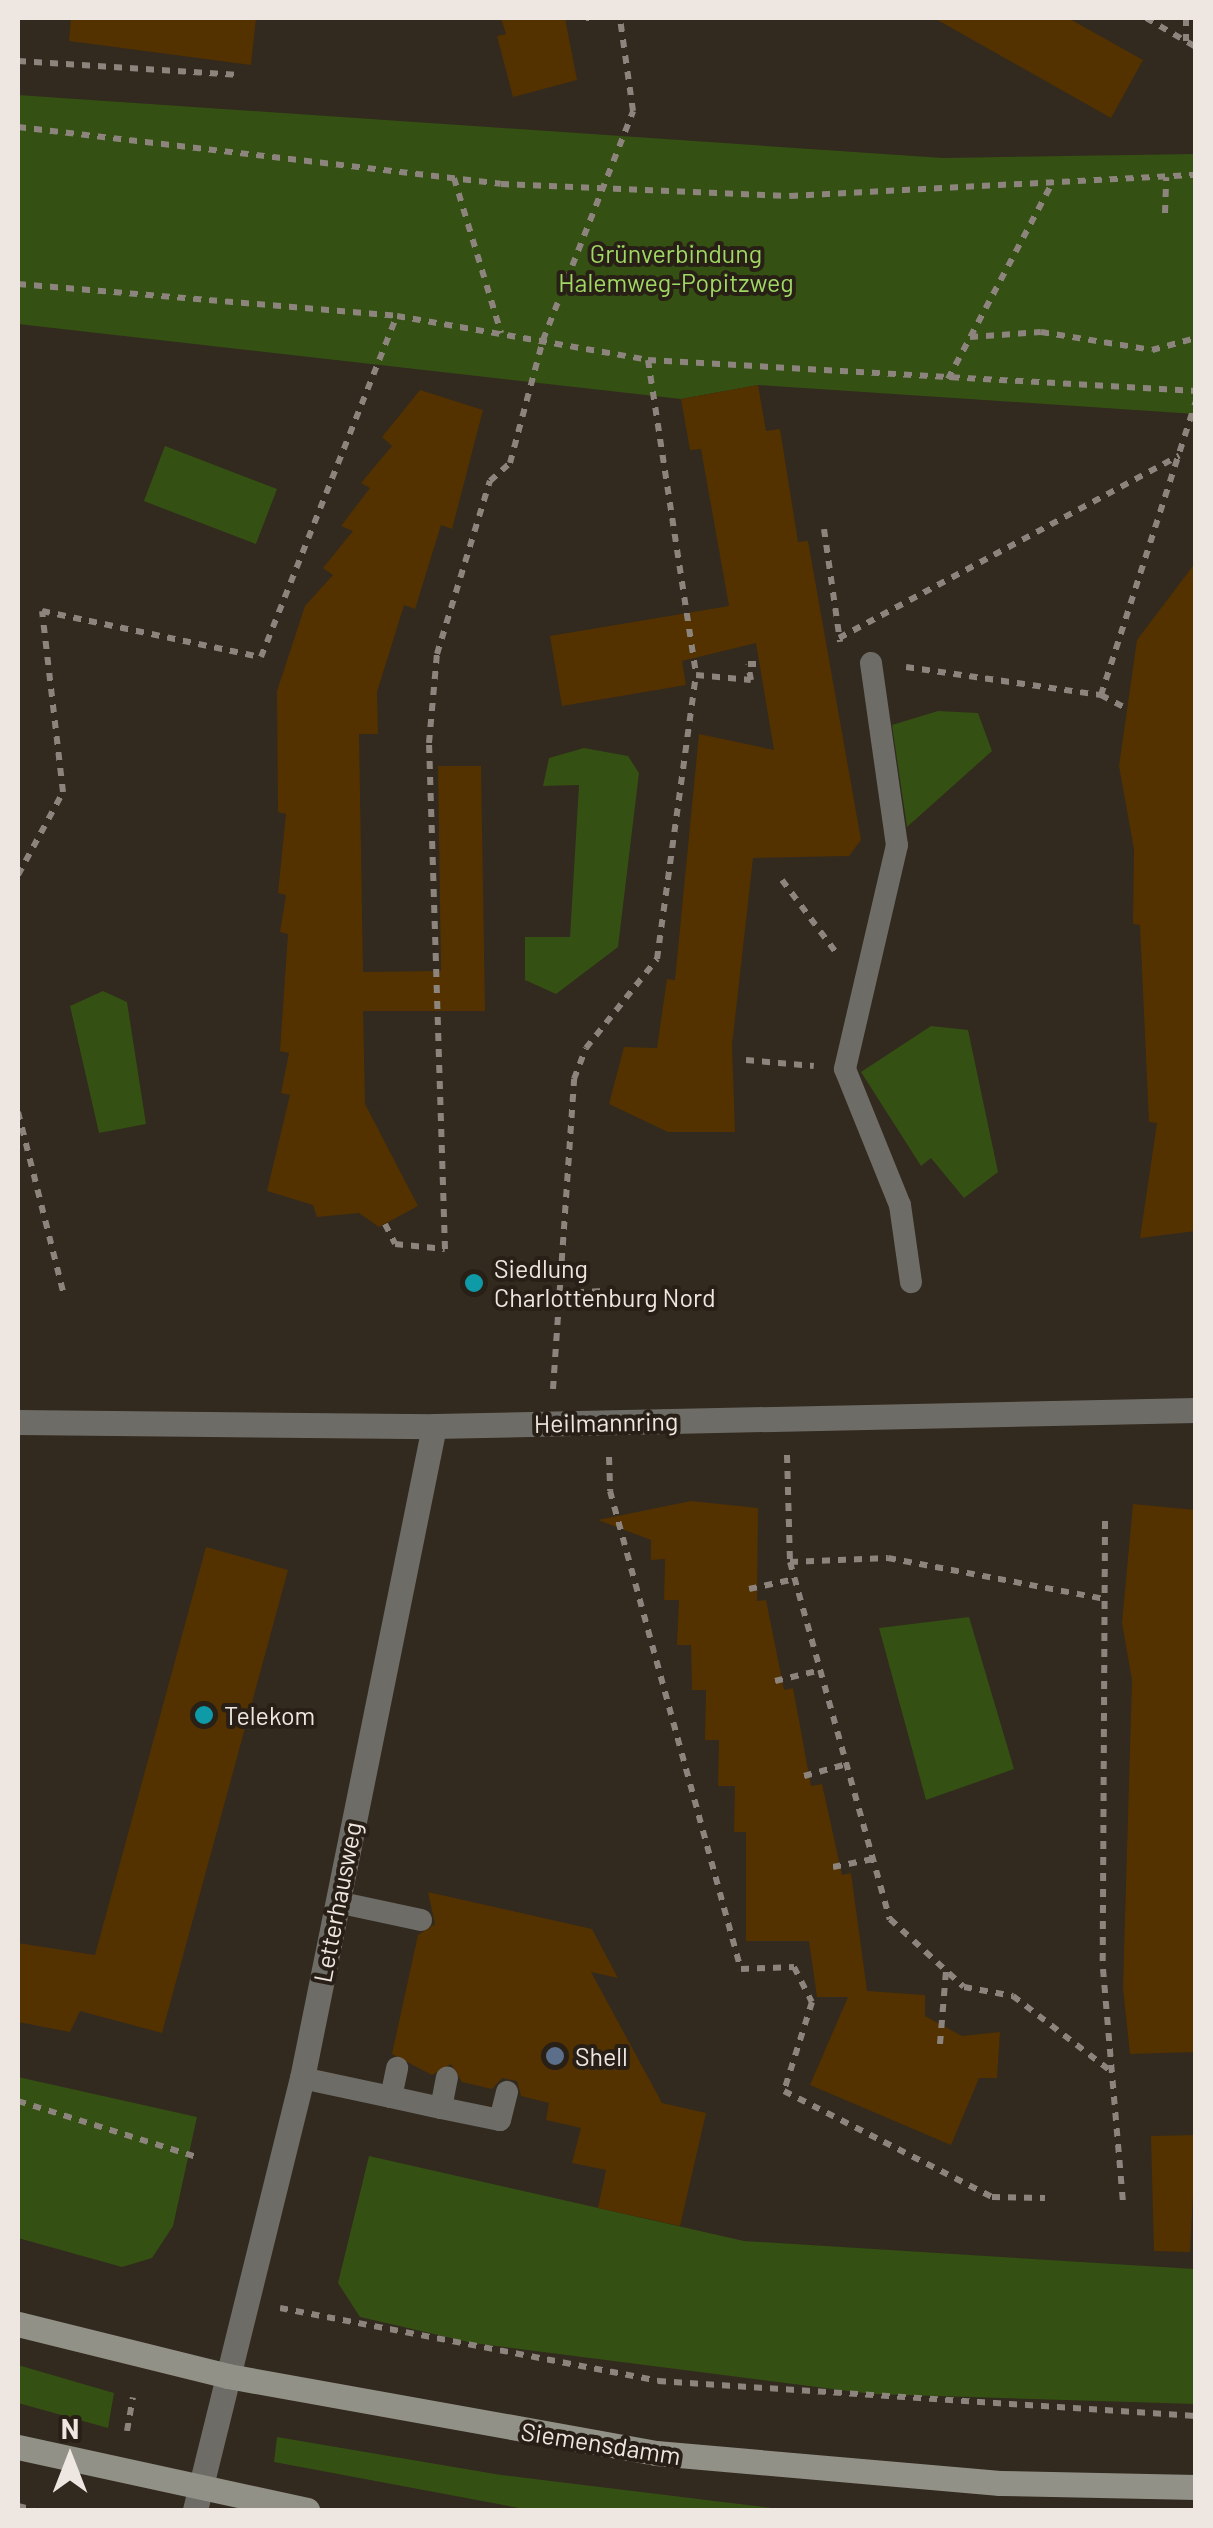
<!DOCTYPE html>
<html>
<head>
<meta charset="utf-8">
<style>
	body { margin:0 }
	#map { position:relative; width:1213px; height:2528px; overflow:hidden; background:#32291f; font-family:Barlow,sans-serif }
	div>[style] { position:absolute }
	.green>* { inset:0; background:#345012; transform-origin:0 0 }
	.building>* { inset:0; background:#533200 }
	.path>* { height:6px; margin-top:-3px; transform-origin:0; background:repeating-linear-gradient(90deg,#8d857d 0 8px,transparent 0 16px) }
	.service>* { height:22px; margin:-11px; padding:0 11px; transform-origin:11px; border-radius:11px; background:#6d6c66 }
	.minor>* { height:25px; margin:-12.5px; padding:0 12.5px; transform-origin:12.5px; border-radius:12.5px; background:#6d6c66 }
	.secondary>* { height:25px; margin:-12.5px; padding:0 12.5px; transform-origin:12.5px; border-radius:12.5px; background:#929187 }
	.dots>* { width:28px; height:28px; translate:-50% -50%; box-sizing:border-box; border:5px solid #281f16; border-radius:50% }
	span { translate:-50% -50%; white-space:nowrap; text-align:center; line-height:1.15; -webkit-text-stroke:8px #281f16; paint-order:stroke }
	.park-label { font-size:25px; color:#a0d864 }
	.poi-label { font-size:25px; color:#eee7e1 }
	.left { translate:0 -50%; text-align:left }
	.street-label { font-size:25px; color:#eee7e1 }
	.frame { position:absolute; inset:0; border:20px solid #eee7e1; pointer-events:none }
	.north { position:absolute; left:20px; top:2408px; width:100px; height:100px; -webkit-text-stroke:8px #281f16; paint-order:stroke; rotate:0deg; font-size:28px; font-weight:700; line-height:40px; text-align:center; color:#eee7e1 }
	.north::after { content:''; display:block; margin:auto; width:35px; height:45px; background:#eee7e1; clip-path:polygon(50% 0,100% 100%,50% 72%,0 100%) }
</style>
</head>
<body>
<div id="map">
	<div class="green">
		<div style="clip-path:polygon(18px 95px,943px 158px,1195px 154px,1195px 414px,758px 385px,681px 399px,18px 324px)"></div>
		<div style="left:165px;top:446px;width:120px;height:59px;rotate:21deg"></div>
		<div style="clip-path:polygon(938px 711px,978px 713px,992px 751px,907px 827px,892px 725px)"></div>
		<div style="clip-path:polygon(584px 748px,628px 756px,639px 773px,618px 947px,556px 994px,525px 980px,525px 937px,570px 937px,579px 785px,543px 786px,549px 758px)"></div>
		<div style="clip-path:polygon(103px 991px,127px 1002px,146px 1124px,99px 1133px,70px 1006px)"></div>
		<div style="clip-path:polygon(931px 1026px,968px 1030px,998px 1172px,964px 1198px,931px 1158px,921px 1166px,861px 1072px)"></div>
		<div style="clip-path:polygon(969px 1617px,1014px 1769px,926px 1800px,879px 1628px)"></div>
		<div style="clip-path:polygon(18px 2077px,197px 2117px,173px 2226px,152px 2258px,122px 2267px,18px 2238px)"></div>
		<div style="clip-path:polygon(369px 2156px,744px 2241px,1195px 2269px,1195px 2404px,872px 2394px,473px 2343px,360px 2317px,338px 2283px)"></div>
		<div style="clip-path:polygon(18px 2365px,114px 2393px,108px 2428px,18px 2403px)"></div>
		<div style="clip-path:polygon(277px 2437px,501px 2475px,788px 2510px,530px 2510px,274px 2462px)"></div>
	</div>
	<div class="building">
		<div style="clip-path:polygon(71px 18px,256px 18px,251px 65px,69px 41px)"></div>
		<div style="clip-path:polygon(501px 18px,565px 18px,577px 80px,513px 97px,497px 36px,506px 34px)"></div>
		<div style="clip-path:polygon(934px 18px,1068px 18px,1143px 60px,1111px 118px)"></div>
		<div style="clip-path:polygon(758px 385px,766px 431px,780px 429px,798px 542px,808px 541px,861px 840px,849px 856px,753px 858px,732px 1045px,735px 1132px,668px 1132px,609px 1104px,624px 1047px,657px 1048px,667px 979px,675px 980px,699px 734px,774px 750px,756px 643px,682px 661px,686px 685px,562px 706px,550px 636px,729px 606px,701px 449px,690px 450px,681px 399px)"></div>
		<div style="clip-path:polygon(420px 390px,483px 410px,452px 529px,441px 525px,415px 609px,404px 605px,377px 692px,378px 734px,359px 734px,363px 972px,441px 971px,438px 766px,481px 766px,485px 1011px,363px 1011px,365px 1104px,418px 1206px,379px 1227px,359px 1213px,317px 1217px,313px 1205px,267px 1191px,290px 1095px,281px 1093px,289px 1053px,280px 1051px,288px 934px,280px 932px,286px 895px,278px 893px,286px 814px,278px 812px,277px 691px,305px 606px,333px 575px,323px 568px,353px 531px,341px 526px,370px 488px,361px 483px,392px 446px,382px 437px)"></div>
		<div style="clip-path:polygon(1196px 562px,1196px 1231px,1140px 1238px,1157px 1123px,1149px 1122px,1140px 925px,1133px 924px,1134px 849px,1119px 766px,1137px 640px)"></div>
		<div style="clip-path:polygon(691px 1501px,758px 1508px,757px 1601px,766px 1600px,784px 1690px,793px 1688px,811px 1786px,822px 1784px,842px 1875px,851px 1873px,867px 1991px,925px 1995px,925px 2016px,962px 2036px,1000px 2032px,997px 2078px,979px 2078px,951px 2145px,810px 2085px,848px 1997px,817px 1997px,809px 1941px,746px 1941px,746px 1832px,734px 1832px,735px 1786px,718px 1786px,719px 1740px,705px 1740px,706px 1690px,692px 1690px,691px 1645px,677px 1645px,679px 1600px,664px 1600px,665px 1559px,651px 1560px,651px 1540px,598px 1520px)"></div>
		<div style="clip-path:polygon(1133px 1504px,1196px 1510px,1196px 2052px,1130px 2054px,1123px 1988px,1132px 1680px,1122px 1623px)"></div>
		<div style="clip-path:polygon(206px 1547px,288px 1570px,162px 2033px,80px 2011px,70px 2032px,18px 2022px,18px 1943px,95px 1955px)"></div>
		<div style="clip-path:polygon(428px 1892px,592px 1929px,618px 1978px,591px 1972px,662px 2103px,706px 2113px,680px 2226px,598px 2208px,606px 2170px,572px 2163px,581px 2128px,546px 2120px,549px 2103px,521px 2096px,517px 2081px,502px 2078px,492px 2089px,462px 2082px,451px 2064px,432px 2075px,392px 2054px,418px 1935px,435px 1924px)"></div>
		<div style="clip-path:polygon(1196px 2135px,1190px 2252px,1154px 2251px,1151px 2136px)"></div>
	</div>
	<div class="path">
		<div style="left:586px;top:18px;width:3px"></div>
		<div style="left:1146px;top:18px;width:58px;rotate:30.1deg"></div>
		<div style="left:1186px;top:18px;width:23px;rotate:90deg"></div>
		<div style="left:18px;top:61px;width:222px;rotate:3.6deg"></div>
		<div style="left:18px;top:127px;width:486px;rotate:6.7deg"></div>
		<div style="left:501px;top:184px;width:289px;rotate:2.4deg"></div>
		<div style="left:790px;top:196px;width:407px;rotate:-3deg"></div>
		<div style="left:454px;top:178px;width:162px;rotate:73.1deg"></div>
		<div style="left:1165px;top:213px;width:36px;rotate:-88deg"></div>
		<div style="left:18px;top:284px;width:380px;rotate:4.8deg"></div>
		<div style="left:397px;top:316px;width:255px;rotate:9.9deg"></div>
		<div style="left:648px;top:360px;width:549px;rotate:3.24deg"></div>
		<div style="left:970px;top:337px;width:71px;rotate:-4deg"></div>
		<div style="left:1041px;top:332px;width:112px;rotate:9.2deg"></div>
		<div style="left:1152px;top:350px;width:46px;rotate:-15.3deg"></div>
		<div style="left:648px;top:360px;width:319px;rotate:81.3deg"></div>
		<div style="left:696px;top:675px;width:55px;rotate:5.2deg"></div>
		<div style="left:751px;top:680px;width:16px;rotate:-101deg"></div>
		<div style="left:748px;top:664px;width:12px"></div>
		<div style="left:948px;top:379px;width:222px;rotate:-62deg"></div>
		<div style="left:824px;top:529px;width:114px;rotate:81.9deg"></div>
		<div style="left:839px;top:638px;width:386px;rotate:-28.2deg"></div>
		<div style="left:906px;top:667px;width:197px;rotate:8.2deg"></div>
		<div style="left:1101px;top:695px;width:27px;rotate:28deg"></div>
		<div style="left:1101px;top:695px;width:309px;rotate:-72.1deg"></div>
		<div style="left:18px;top:875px;width:94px;rotate:-61.5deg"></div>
		<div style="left:63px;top:792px;width:182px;rotate:-96.6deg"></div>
		<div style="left:42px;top:611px;width:224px;rotate:11.9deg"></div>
		<div style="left:261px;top:657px;width:367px;rotate:-68.3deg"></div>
		<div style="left:782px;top:880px;width:89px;rotate:53.3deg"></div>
		<div style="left:746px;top:1060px;width:68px;rotate:5deg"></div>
		<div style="left:18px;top:1112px;width:185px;rotate:75.9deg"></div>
		<div style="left:385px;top:1224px;width:22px;rotate:63deg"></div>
		<div style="left:395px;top:1244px;width:50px;rotate:5.7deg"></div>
		<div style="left:445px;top:1249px;width:506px;rotate:-91.81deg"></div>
		<div style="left:429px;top:743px;width:89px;rotate:-84.9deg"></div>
		<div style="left:437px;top:654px;width:181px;rotate:-73deg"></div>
		<div style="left:490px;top:481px;width:27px;rotate:-42deg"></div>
		<div style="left:510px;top:463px;width:127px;rotate:-75deg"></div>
		<div style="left:543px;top:340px;width:246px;rotate:-68.5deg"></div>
		<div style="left:633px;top:111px;width:94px;rotate:-98deg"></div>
		<div style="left:560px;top:1293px;width:44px;rotate:-2.6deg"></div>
		<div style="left:553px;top:1389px;width:311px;rotate:-86.1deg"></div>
		<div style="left:574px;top:1079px;width:33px;rotate:-69deg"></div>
		<div style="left:586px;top:1048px;width:114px;rotate:-51.4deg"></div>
		<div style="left:657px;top:959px;width:287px;rotate:-82.2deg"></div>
		<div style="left:787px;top:1455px;width:107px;rotate:88.4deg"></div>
		<div style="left:790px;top:1562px;width:371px;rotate:74.4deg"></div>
		<div style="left:890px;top:1919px;width:100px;rotate:42.6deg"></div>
		<div style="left:964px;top:1987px;width:50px;rotate:10.4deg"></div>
		<div style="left:1013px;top:1996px;width:125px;rotate:37.5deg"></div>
		<div style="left:609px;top:1457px;width:34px;rotate:88deg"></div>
		<div style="left:610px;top:1491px;width:496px;rotate:74.7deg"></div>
		<div style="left:741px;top:1969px;width:53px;rotate:-2.2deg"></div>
		<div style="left:794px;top:1967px;width:39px;rotate:63deg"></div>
		<div style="left:812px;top:2002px;width:93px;rotate:107.5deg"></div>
		<div style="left:784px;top:2091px;width:233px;rotate:27deg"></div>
		<div style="left:992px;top:2197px;width:53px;rotate:1.1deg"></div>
		<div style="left:1105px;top:1521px;width:448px;rotate:90.3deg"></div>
		<div style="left:1103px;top:1969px;width:233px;rotate:85.1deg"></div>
		<div style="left:790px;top:1562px;width:98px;rotate:-2.3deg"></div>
		<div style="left:888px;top:1558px;width:220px;rotate:10.7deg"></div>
		<div style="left:749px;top:1589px;width:47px;rotate:-12.3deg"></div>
		<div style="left:775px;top:1681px;width:47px;rotate:-13.4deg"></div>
		<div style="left:804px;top:1776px;width:45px;rotate:-15.6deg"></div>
		<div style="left:833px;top:1867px;width:41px;rotate:-11.3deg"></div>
		<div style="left:940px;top:2044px;width:73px;rotate:-85.3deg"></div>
		<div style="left:18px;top:2101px;width:191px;rotate:17.4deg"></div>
		<div style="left:280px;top:2308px;width:385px;rotate:10.9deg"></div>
		<div style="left:658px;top:2381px;width:539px;rotate:3.72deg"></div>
		<div style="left:127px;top:2431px;width:34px;rotate:-80deg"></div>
		<div style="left:18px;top:2506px;width:16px;rotate:14deg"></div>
	</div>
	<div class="service">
		<div style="left:871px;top:663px;width:184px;rotate:81.9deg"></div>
		<div style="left:897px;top:845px;width:230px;rotate:103.1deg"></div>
		<div style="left:845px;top:1069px;width:147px;rotate:68deg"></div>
		<div style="left:900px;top:1205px;width:78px;rotate:81.9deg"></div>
		<div style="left:337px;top:1902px;width:86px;rotate:12.1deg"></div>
		<div style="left:302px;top:2078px;width:91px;rotate:12.1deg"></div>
		<div style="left:391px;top:2097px;width:30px;rotate:-78deg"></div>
		<div style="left:391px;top:2097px;width:51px;rotate:12.4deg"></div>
		<div style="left:441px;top:2108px;width:31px;rotate:-79deg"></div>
		<div style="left:441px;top:2108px;width:60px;rotate:11.5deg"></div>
		<div style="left:500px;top:2120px;width:29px;rotate:-76deg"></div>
	</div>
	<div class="minor">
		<div style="left:18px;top:1422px;width:416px;rotate:0.6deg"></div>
		<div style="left:434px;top:1426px;width:762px;rotate:-1.2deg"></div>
		<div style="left:195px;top:2510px;width:445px;rotate:-76.1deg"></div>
		<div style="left:302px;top:2078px;width:665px;rotate:-78.55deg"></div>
	</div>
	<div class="secondary">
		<div style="left:18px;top:2324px;width:216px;rotate:13.9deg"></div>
		<div style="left:228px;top:2376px;width:435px;rotate:10.2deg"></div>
		<div style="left:656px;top:2453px;width:345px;rotate:5deg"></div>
		<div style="left:1000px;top:2483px;width:196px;rotate:1.2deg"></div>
		<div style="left:18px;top:2447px;width:296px;rotate:12.3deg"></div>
	</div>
	<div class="dots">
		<div style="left:474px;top:1283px;background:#0f9aa8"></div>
		<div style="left:204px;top:1715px;background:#0f9aa8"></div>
		<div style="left:555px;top:2056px;background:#5c6f8a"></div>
	</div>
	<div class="park-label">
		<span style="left:676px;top:268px">Grünverbindung<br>Halemweg-Popitzweg</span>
	</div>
	<div class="poi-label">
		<span class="left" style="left:494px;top:1283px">Siedlung<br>Charlottenburg Nord</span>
		<span class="left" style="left:224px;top:1715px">Telekom</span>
		<span class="left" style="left:575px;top:2056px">Shell</span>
	</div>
	<div class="street-label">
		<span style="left:606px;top:1422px;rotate:-1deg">Heilmannring</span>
		<span style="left:337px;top:1902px;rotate:-79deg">Letterhausweg</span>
		<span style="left:601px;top:2443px;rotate:9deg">Siemensdamm</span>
	</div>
	<div class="frame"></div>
	<div class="north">N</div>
</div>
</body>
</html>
